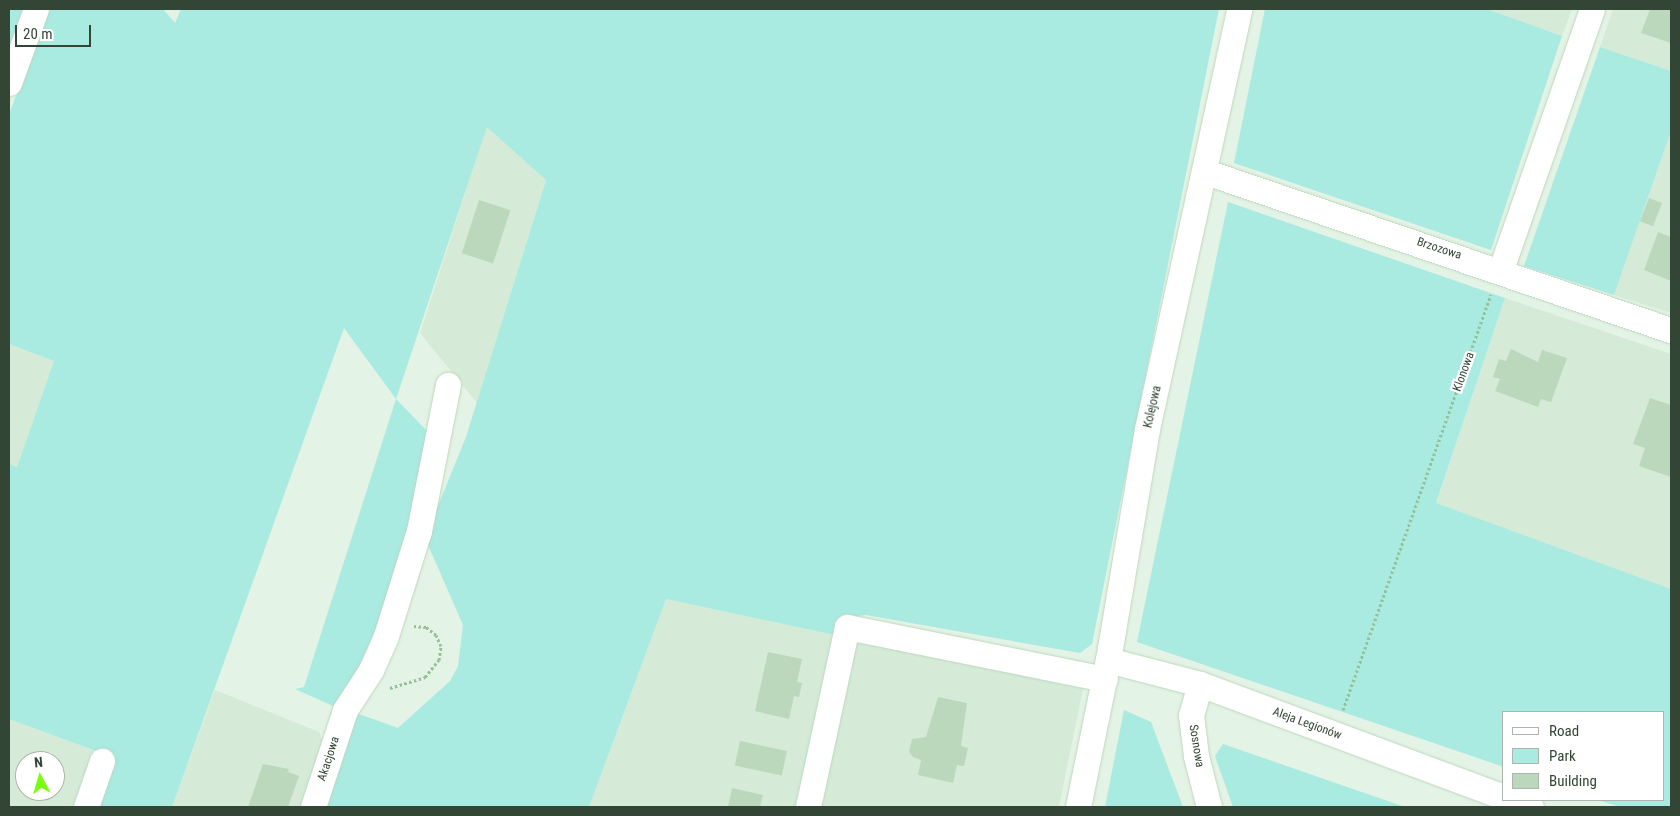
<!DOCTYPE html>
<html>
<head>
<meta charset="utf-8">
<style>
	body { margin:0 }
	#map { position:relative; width:1680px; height:816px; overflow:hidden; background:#e3f3e5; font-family:"Roboto Condensed",sans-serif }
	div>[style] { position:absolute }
	.residential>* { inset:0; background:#d5ebd7 }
	.green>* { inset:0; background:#a9eae1 }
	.building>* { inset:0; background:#bbd8bc; transform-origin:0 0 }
	.path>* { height:3px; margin-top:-1.5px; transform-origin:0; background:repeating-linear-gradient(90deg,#96c198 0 2.5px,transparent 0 5px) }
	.roads { filter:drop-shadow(0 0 1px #bdd6be) drop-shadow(0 0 1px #bdd6be) }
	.minor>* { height:25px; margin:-12.5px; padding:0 12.5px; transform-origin:12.5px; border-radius:12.5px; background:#fff }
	span { translate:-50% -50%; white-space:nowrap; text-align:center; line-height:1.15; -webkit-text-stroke:4.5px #fff; paint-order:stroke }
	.street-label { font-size:12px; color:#334534 }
	.frame { position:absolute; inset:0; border:10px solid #334534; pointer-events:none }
	.legend { position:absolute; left:1502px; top:711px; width:162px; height:90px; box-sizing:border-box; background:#fff; border:1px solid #adb5ae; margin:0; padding:6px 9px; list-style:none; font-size:15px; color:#334534 }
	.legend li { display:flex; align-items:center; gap:10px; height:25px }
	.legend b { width:25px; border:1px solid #adb5ae }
	.north { position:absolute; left:15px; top:751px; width:50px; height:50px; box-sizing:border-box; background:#fff; border:1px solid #adb5ae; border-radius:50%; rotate:354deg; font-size:14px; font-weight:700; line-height:20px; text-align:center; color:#334534 }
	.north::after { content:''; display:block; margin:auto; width:18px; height:22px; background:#79ff0e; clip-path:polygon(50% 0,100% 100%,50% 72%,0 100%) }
	.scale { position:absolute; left:15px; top:25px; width:76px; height:22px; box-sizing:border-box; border:2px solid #334534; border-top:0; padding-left:6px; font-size:15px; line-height:18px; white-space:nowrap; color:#334534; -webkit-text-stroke:4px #fff; paint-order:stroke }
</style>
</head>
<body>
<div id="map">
	<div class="residential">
		<div style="clip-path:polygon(1487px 9px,1572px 9px,1562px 36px)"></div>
		<div style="clip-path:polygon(1613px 9px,1671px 9px,1671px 71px,1600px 47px)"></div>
		<div style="clip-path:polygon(487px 126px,546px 179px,477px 403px,420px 333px)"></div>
		<div style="clip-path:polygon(1671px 131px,1671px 313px,1614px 295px)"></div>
		<div style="clip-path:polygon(1505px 298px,1671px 354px,1671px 589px,1436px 504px)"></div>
		<div style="clip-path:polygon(9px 344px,54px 361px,17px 467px,9px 464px)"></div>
		<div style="clip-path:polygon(666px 599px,839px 636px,795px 807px,589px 807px)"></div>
		<div style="clip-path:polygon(858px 639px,1083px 689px,1059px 807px,819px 807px)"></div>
		<div style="clip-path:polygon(215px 690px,319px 732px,324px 744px,303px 807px,172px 807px)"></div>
		<div style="clip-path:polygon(evenodd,9px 719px,93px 750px,73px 807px,9px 807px,9px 719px,25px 761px,55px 761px,55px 791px,25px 791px,25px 761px)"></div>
	</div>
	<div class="green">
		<div style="clip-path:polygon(9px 9px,25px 9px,9px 53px)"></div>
		<div style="clip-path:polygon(49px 9px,163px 9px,175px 23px,181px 9px,1219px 9px,1092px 644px,1080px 653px,866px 615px,850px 617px,839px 636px,666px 599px,589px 807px,323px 807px,356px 713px,398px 728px,450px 681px,458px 666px,463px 625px,425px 538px,466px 437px,546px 180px,487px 127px,396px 399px,430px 434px,406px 539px,377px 626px,340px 709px,295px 689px,304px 687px,396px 399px,344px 328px,172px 807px,98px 807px,115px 758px,9px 719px,9px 464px,17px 467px,54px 361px,9px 344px,9px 114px)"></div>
		<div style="clip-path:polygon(1265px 9px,1487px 9px,1562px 36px,1491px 250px,1234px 163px)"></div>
		<div style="clip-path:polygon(1600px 47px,1671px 71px,1671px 131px,1614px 295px,1524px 266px)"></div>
		<div style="clip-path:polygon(1228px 202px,1505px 298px,1436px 503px,1671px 589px,1671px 807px,1620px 807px,1598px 800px,1664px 800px,1664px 712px,1504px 712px,1504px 767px,1137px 642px)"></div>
		<div style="clip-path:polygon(1124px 710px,1151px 722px,1183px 807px,1105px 807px)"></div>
		<div style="clip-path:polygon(1223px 744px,1405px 807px,1233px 807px,1215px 756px)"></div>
	</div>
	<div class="building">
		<div style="clip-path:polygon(1650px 9px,1671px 9px,1671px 43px,1641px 33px)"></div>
		<div style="left:1649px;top:198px;width:14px;height:25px;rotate:21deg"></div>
		<div style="left:479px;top:200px;width:33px;height:56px;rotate:18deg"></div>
		<div style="clip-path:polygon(1658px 232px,1671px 237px,1671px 281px,1644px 270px)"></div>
		<div style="clip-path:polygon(1511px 349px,1538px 362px,1542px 350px,1567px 358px,1551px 402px,1541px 399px,1538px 407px,1495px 391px,1500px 379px,1493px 377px,1499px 359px,1506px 361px)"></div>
		<div style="clip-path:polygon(1650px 398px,1671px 405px,1671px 477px,1639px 466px,1645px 448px,1633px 444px)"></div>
		<div style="clip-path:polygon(768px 652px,802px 659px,797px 682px,802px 683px,799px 697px,794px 696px,789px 719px,755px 711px)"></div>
		<div style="clip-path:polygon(938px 697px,967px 703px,961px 746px,968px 748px,964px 766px,957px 765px,953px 783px,918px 775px,921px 760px,913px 757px,909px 751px,912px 739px,926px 737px)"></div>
		<div style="left:740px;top:741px;width:48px;height:25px;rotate:12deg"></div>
		<div style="clip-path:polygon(263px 764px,289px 769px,288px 772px,299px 776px,288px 807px,248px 807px)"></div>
		<div style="clip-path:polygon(732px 788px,763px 795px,760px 807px,728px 807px)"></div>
	</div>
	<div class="path">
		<div style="left:390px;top:688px;width:37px;rotate:-17deg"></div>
		<div style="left:425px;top:677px;width:22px;rotate:-51deg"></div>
		<div style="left:439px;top:660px;width:14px;rotate:-82deg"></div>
		<div style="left:441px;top:646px;width:12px;rotate:-114deg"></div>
		<div style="left:436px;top:635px;width:13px;rotate:-141deg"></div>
		<div style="left:426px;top:627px;width:12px;rotate:-175deg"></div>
		<div style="left:1343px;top:710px;width:441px;rotate:-70.4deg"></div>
	</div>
	<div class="roads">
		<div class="minor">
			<div style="left:9px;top:83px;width:79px;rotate:-70deg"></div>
			<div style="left:1206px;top:172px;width:491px;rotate:18.8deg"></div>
			<div style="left:1501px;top:269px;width:275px;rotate:-70.7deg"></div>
			<div style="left:1108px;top:660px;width:95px;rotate:14.6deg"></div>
			<div style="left:1200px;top:684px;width:324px;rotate:20.4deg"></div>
			<div style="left:1200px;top:684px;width:32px;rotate:106deg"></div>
			<div style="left:1191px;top:715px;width:41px;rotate:83deg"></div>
			<div style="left:1196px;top:756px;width:53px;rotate:75.7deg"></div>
			<div style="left:1511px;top:800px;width:21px;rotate:19deg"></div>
			<div style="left:86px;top:807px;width:49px;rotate:-70.8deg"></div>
			<div style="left:313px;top:807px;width:102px;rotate:-71.7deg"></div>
			<div style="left:345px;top:710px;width:48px;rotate:-57deg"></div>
			<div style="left:371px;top:670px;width:37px;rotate:-66deg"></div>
			<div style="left:386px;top:636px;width:110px;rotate:-72.6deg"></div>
			<div style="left:419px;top:531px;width:149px;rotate:-78.8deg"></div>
			<div style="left:808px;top:807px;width:184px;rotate:-77.8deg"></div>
			<div style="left:847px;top:627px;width:263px;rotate:11.4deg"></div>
			<div style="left:1078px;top:807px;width:150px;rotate:-78.5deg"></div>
			<div style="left:1108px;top:660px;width:234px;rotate:-80.4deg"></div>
			<div style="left:1147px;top:429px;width:430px;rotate:-77.6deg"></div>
		</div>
	</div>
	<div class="street-label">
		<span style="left:1439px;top:249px;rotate:18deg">Brzozowa</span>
		<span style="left:1464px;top:372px;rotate:-70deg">Klonowa</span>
		<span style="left:1153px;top:407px;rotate:-77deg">Kolejowa</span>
		<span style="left:1307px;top:724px;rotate:20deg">Aleja Legionów</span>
		<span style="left:1196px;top:746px;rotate:81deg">Sosnowa</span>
		<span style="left:329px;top:759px;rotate:-72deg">Akacjowa</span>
	</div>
	<div class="frame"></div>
	<ul class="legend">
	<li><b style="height:6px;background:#fff"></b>Road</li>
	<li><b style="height:14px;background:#a9eae1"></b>Park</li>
	<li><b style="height:14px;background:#bbd8bc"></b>Building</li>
	</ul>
	<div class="north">N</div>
	<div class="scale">20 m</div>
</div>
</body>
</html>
